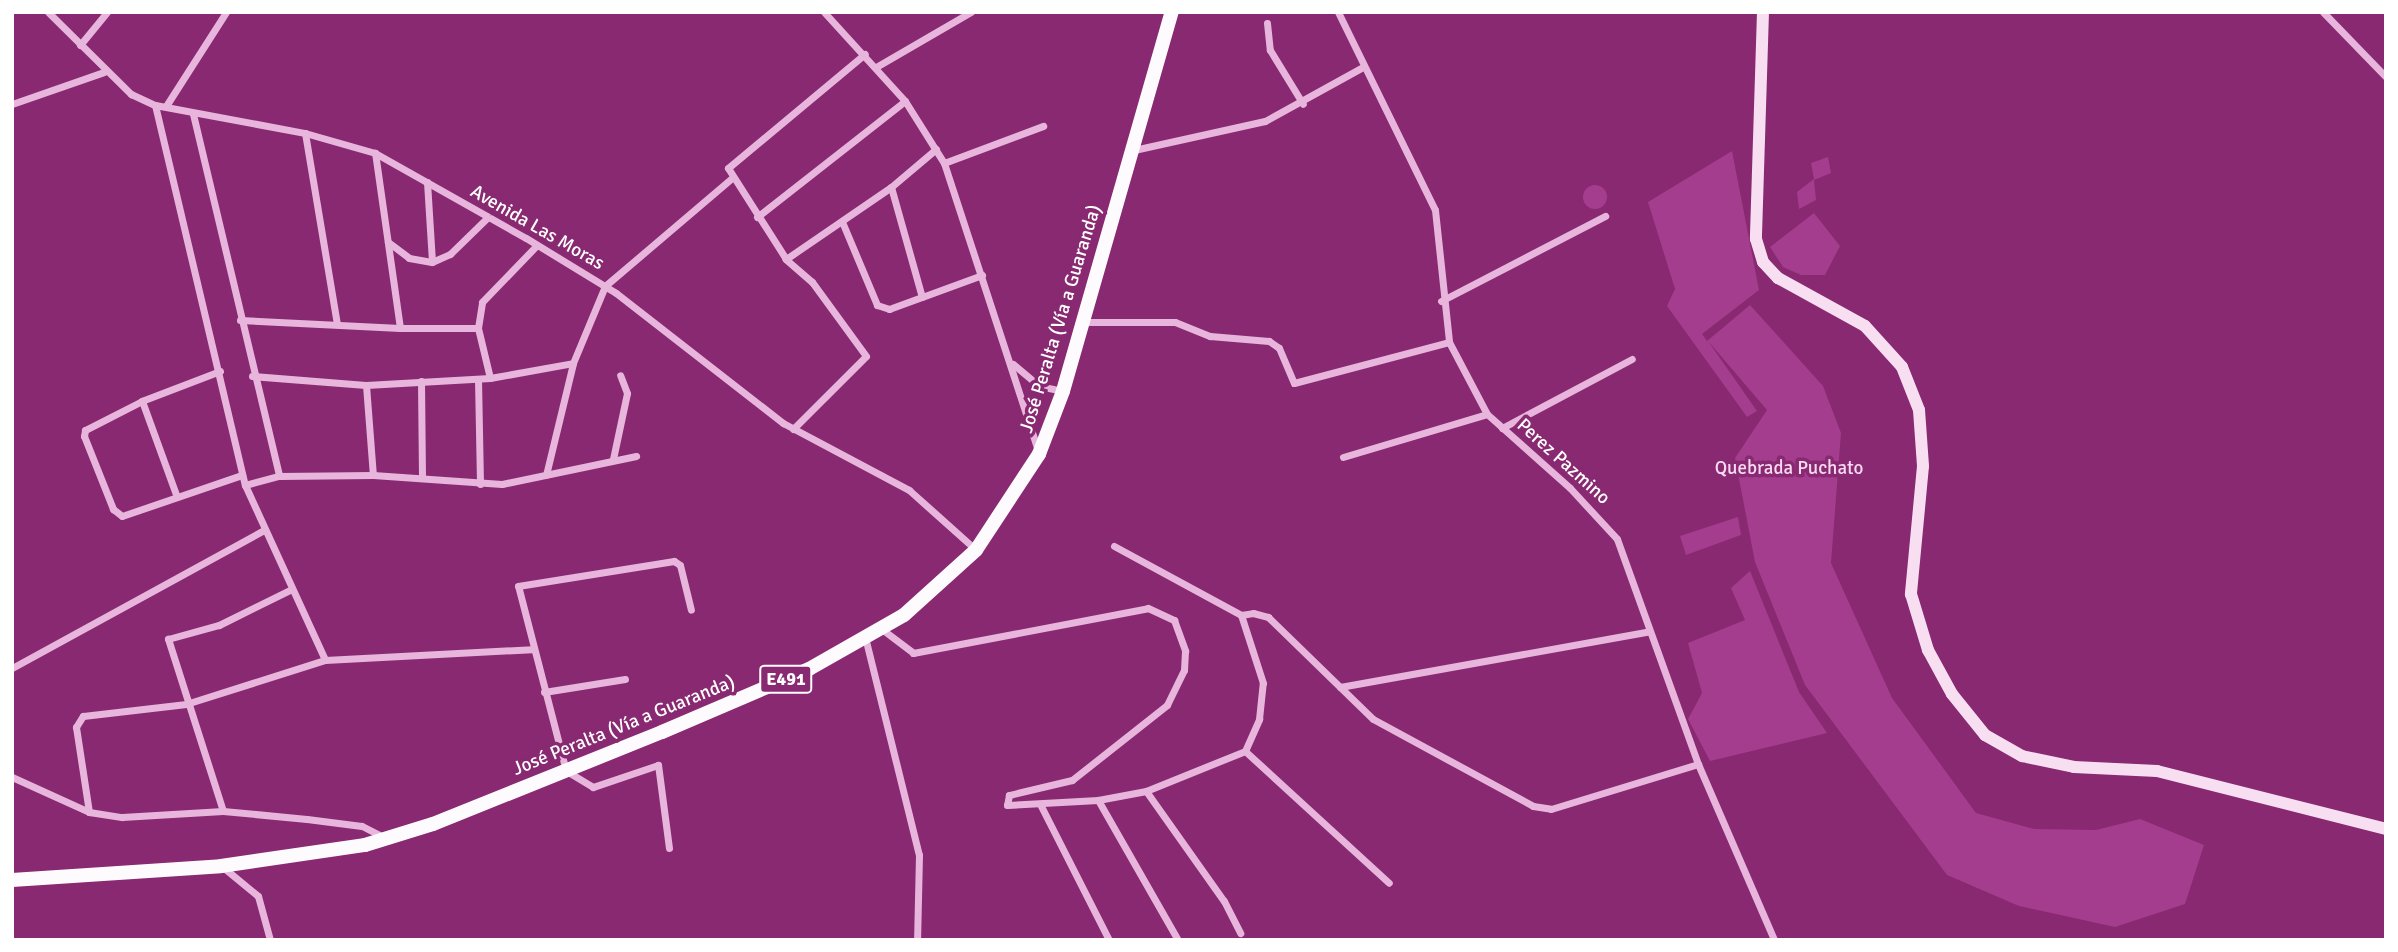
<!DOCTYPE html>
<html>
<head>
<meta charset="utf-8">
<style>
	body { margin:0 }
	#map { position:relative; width:2398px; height:952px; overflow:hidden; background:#882971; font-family:Signika,sans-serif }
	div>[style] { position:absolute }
	.green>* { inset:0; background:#a43d8d }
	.round { border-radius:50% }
	.minor>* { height:7px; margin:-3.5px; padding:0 3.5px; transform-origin:3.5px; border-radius:3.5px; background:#e8b5dd }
	.secondary>* { height:12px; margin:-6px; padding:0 6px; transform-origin:6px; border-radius:6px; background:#f7dff1 }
	.trunk>* { height:14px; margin:-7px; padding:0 7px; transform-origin:7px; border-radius:7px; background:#fefbfe }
	span { translate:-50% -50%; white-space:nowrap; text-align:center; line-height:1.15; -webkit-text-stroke:7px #882971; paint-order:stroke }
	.shield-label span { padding:2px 5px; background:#882971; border:2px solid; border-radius:5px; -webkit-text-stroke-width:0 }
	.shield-label { font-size:18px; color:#fff; font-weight:700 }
	.street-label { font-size:19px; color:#fff }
	.park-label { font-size:19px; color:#f7d9f0 }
	.frame { position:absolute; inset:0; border:14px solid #fff; pointer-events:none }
</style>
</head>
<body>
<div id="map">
	<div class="green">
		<div style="clip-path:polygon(1732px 151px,1759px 290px,1702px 334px,1707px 341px,1750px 305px,1823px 386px,1841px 433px,1831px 563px,1892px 698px,1976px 813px,2034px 829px,2096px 830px,2140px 819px,2204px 845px,2185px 904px,2115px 927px,2019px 906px,1947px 875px,1805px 685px,1755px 562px,1735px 458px,1767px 410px,1708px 341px,1757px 411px,1747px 417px,1667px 306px,1675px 289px,1648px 202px)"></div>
		<div style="clip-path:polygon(1828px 157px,1831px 173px,1814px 180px,1816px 200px,1799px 209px,1797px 192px,1814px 179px,1811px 163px)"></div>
		<div class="round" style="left:1583px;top:185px;width:24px;height:24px"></div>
		<div style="clip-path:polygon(1814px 213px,1840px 246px,1825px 275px,1801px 275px,1783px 267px,1770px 247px)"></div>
		<div style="clip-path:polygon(1738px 517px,1741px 535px,1686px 555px,1680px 536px)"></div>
		<div style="clip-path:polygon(1750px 571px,1799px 692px,1827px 733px,1710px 761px,1688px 719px,1702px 693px,1688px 643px,1745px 620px,1731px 588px)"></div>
	</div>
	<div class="minor">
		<div style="left:48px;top:12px;width:117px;rotate:44.7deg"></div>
		<div style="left:131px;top:94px;width:26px;rotate:25deg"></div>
		<div style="left:155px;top:105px;width:153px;rotate:10.6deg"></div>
		<div style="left:305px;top:133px;width:73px;rotate:15.9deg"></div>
		<div style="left:375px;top:153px;width:173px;rotate:29.4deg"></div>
		<div style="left:526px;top:238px;width:105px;rotate:31.4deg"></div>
		<div style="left:616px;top:293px;width:212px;rotate:37.9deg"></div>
		<div style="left:783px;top:423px;width:143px;rotate:28deg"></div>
		<div style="left:909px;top:490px;width:90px;rotate:41.8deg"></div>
		<div style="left:824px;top:12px;width:120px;rotate:47.7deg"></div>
		<div style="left:905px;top:101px;width:73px;rotate:57.8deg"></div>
		<div style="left:944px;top:163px;width:302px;rotate:71.9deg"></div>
		<div style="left:1338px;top:12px;width:220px;rotate:63.9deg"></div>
		<div style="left:1435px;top:210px;width:133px;rotate:83.9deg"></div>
		<div style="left:1449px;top:342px;width:81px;rotate:62.2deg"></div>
		<div style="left:1487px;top:414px;width:111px;rotate:41.7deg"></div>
		<div style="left:1570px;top:488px;width:69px;rotate:47.3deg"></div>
		<div style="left:1617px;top:539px;width:239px;rotate:70.2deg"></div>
		<div style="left:1698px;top:764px;width:192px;rotate:66.6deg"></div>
		<div style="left:2323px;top:12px;width:91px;rotate:45.9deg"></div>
		<div style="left:1267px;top:23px;width:27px;rotate:84deg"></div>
		<div style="left:1270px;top:50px;width:63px;rotate:58.6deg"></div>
		<div style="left:80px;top:45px;width:43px;rotate:-50.7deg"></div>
		<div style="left:876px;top:67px;width:110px;rotate:-30.1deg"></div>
		<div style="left:12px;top:104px;width:97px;rotate:-19.2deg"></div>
		<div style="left:155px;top:105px;width:391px;rotate:76.7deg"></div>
		<div style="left:245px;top:485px;width:192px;rotate:65.4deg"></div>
		<div style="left:166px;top:106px;width:112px;rotate:-57.4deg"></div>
		<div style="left:193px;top:114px;width:372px;rotate:76.6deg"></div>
		<div style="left:305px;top:133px;width:194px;rotate:80.5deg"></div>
		<div style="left:936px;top:149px;width:59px;rotate:139.8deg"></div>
		<div style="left:891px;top:187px;width:114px;rotate:74.3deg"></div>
		<div style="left:922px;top:297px;width:64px;rotate:-20.1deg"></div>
		<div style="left:1134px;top:150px;width:134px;rotate:-12.5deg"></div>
		<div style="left:1265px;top:121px;width:110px;rotate:-28.9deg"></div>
		<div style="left:944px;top:163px;width:106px;rotate:-20.5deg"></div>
		<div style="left:427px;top:182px;width:80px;rotate:86.4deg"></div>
		<div style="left:432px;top:262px;width:20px;rotate:-24deg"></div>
		<div style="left:450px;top:254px;width:53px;rotate:-44.2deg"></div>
		<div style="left:757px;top:217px;width:188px;rotate:-38.1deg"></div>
		<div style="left:843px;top:224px;width:88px;rotate:67.2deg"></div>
		<div style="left:877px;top:305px;width:13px;rotate:18deg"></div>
		<div style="left:889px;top:309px;width:35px;rotate:-20deg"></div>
		<div style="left:388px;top:242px;width:26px;rotate:37deg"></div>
		<div style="left:409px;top:258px;width:23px;rotate:10deg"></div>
		<div style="left:786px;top:259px;width:108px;rotate:-122.5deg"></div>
		<div style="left:728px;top:168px;width:178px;rotate:-39.8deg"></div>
		<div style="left:1441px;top:301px;width:185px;rotate:-27.4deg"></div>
		<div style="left:240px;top:320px;width:160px;rotate:2.9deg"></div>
		<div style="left:400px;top:328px;width:177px;rotate:-98.1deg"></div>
		<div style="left:1083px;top:322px;width:92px"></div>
		<div style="left:1175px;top:322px;width:38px;rotate:22deg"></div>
		<div style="left:1210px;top:336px;width:59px;rotate:4.8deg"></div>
		<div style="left:1269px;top:341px;width:12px;rotate:35deg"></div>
		<div style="left:1279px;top:348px;width:38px;rotate:67deg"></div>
		<div style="left:1294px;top:383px;width:160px;rotate:-14.8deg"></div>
		<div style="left:400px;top:328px;width:78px"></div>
		<div style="left:478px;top:328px;width:26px;rotate:-81deg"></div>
		<div style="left:482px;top:302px;width:79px;rotate:-46deg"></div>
		<div style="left:478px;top:328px;width:51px;rotate:76.5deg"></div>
		<div style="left:490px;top:378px;width:84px;rotate:-10.2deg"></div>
		<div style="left:573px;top:363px;width:83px;rotate:-67.4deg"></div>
		<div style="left:605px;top:286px;width:168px;rotate:-40.4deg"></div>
		<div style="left:1013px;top:364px;width:34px;rotate:40deg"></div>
		<div style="left:1039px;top:386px;width:25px;rotate:12deg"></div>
		<div style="left:220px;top:371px;width:84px;rotate:159deg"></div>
		<div style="left:142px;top:401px;width:64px;rotate:153deg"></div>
		<div style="left:85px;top:430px;width:6px;rotate:99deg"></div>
		<div style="left:84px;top:436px;width:79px;rotate:68.3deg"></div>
		<div style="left:113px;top:509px;width:11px;rotate:38deg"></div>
		<div style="left:122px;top:516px;width:127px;rotate:-18.9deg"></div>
		<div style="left:252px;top:376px;width:114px;rotate:4.5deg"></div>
		<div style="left:366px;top:385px;width:124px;rotate:-3.2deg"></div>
		<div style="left:478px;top:379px;width:105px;rotate:88.9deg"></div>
		<div style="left:421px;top:381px;width:95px;rotate:89.4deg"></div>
		<div style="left:366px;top:385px;width:90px;rotate:85.6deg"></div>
		<div style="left:142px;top:401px;width:102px;rotate:70deg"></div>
		<div style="left:1502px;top:428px;width:147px;rotate:-28deg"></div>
		<div style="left:793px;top:429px;width:103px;rotate:-45deg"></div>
		<div style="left:866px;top:356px;width:92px;rotate:-126.1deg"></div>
		<div style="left:812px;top:282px;width:35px;rotate:-139deg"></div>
		<div style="left:786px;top:259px;width:127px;rotate:-34.4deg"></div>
		<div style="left:1343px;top:457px;width:150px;rotate:-16.6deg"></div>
		<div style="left:613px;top:459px;width:67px;rotate:-78deg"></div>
		<div style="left:627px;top:393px;width:19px;rotate:-111deg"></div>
		<div style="left:546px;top:475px;width:115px;rotate:-76.4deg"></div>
		<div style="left:245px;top:485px;width:35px;rotate:-15deg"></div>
		<div style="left:279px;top:476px;width:94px;rotate:-0.6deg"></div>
		<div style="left:373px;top:475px;width:129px;rotate:4deg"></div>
		<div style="left:502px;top:484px;width:137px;rotate:-11.8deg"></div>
		<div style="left:1114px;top:546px;width:145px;rotate:28.5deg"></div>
		<div style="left:883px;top:630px;width:38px;rotate:37deg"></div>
		<div style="left:913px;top:653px;width:239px;rotate:-10.8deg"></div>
		<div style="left:1148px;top:608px;width:29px;rotate:25deg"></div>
		<div style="left:1174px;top:620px;width:33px;rotate:70deg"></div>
		<div style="left:1185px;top:651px;width:19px;rotate:93deg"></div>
		<div style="left:1184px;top:670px;width:39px;rotate:116deg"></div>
		<div style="left:1167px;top:705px;width:121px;rotate:141.7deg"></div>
		<div style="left:1072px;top:780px;width:65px;rotate:166.6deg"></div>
		<div style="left:1009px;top:795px;width:10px;rotate:101deg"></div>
		<div style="left:1007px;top:805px;width:91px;rotate:-3.1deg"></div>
		<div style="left:1098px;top:800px;width:49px;rotate:-10.6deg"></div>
		<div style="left:1146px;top:791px;width:107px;rotate:-22deg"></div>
		<div style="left:1245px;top:751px;width:35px;rotate:-66deg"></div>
		<div style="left:1259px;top:719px;width:36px;rotate:-84deg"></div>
		<div style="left:1263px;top:683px;width:71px;rotate:-107.9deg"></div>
		<div style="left:1241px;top:615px;width:12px;rotate:-9deg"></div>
		<div style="left:1253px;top:613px;width:16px;rotate:15deg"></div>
		<div style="left:1268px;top:617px;width:146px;rotate:44.2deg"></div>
		<div style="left:1373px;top:719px;width:182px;rotate:28.5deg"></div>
		<div style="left:1533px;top:806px;width:18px;rotate:9deg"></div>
		<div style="left:1551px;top:809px;width:154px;rotate:-17deg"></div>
		<div style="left:866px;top:641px;width:220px;rotate:76.1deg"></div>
		<div style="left:919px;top:855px;width:85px;rotate:91.3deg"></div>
		<div style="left:12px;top:668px;width:287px;rotate:-28.7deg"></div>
		<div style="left:1340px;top:687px;width:312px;rotate:-10.2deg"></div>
		<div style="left:544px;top:692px;width:82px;rotate:-9.1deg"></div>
		<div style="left:1245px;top:751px;width:195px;rotate:42.5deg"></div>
		<div style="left:12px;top:777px;width:85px;rotate:24.4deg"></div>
		<div style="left:89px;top:812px;width:33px;rotate:9deg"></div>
		<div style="left:122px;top:817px;width:101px;rotate:-3.4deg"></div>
		<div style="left:223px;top:811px;width:84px;rotate:5.4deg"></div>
		<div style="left:307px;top:819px;width:55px;rotate:7.3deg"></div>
		<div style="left:362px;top:826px;width:27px;rotate:27deg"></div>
		<div style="left:1146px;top:791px;width:135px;rotate:54.7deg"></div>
		<div style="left:1224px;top:901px;width:36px;rotate:63deg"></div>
		<div style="left:1098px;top:800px;width:161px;rotate:60.3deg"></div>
		<div style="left:1041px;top:806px;width:150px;rotate:63.1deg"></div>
		<div style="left:223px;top:811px;width:181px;rotate:-107.7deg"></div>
		<div style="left:168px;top:639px;width:53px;rotate:-15.4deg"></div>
		<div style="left:219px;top:625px;width:81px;rotate:-26.3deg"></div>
		<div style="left:89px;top:812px;width:86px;rotate:-98.7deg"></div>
		<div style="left:76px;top:727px;width:13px;rotate:-58deg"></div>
		<div style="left:83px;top:716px;width:104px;rotate:-6.6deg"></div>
		<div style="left:186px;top:704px;width:146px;rotate:-17.6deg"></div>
		<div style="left:325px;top:660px;width:207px;rotate:-3deg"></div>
		<div style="left:669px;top:848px;width:84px;rotate:-97.5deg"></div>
		<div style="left:658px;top:765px;width:69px;rotate:161.3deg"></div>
		<div style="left:593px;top:787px;width:31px;rotate:-149deg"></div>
		<div style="left:566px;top:771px;width:191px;rotate:-104.5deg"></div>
		<div style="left:518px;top:586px;width:158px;rotate:-9.1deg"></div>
		<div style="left:674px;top:561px;width:7px;rotate:34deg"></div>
		<div style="left:680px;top:565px;width:46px;rotate:76.3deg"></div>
		<div style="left:224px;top:868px;width:44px;rotate:39.5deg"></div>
		<div style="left:258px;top:896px;width:46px;rotate:74.7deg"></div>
	</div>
	<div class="secondary">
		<div style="left:1763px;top:12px;width:227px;rotate:91.8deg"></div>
		<div style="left:1756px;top:239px;width:24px;rotate:73deg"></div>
		<div style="left:1763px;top:262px;width:22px;rotate:47deg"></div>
		<div style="left:1778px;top:278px;width:99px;rotate:28.9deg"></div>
		<div style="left:1865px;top:326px;width:55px;rotate:47.9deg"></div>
		<div style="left:1902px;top:367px;width:46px;rotate:68.4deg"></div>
		<div style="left:1919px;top:410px;width:56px;rotate:85.9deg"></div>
		<div style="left:1923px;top:466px;width:129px;rotate:95.4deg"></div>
		<div style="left:1911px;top:594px;width:59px;rotate:73.1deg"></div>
		<div style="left:1928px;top:650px;width:50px;rotate:61.4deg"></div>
		<div style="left:1952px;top:694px;width:53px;rotate:51.2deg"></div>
		<div style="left:1985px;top:735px;width:43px;rotate:29.6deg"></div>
		<div style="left:2022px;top:756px;width:53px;rotate:11.9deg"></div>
		<div style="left:2074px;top:767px;width:83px;rotate:2.8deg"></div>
		<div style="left:2157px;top:771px;width:236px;rotate:14.2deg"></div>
	</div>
	<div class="trunk">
		<div style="left:12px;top:880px;width:209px;rotate:-3.8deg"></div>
		<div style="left:221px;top:866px;width:146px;rotate:-8.3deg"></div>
		<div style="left:365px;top:845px;width:71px;rotate:-17.2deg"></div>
		<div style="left:433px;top:824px;width:247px;rotate:-21.9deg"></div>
		<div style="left:662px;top:732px;width:160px;rotate:-23.2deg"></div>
		<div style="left:809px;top:669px;width:109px;rotate:-29.6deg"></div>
		<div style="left:904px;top:615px;width:97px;rotate:-42.1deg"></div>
		<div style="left:976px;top:550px;width:115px;rotate:-56.7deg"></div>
		<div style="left:1039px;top:454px;width:67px;rotate:-69.1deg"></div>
		<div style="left:1063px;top:391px;width:394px;rotate:-74deg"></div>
	</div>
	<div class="shield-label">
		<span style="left:786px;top:679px">E491</span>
	</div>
	<div class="street-label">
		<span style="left:537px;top:228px;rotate:30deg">Avenida Las Moras</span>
		<span style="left:1061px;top:319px;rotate:-73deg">José Peralta (Vía a Guaranda)</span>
		<span style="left:1563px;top:462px;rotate:42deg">Perez Pazmino</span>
		<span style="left:624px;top:726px;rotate:-22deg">José Peralta (Vía a Guaranda)</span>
	</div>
	<div class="park-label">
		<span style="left:1789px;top:469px">Quebrada Puchato</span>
	</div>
	<div class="frame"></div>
</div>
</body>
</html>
